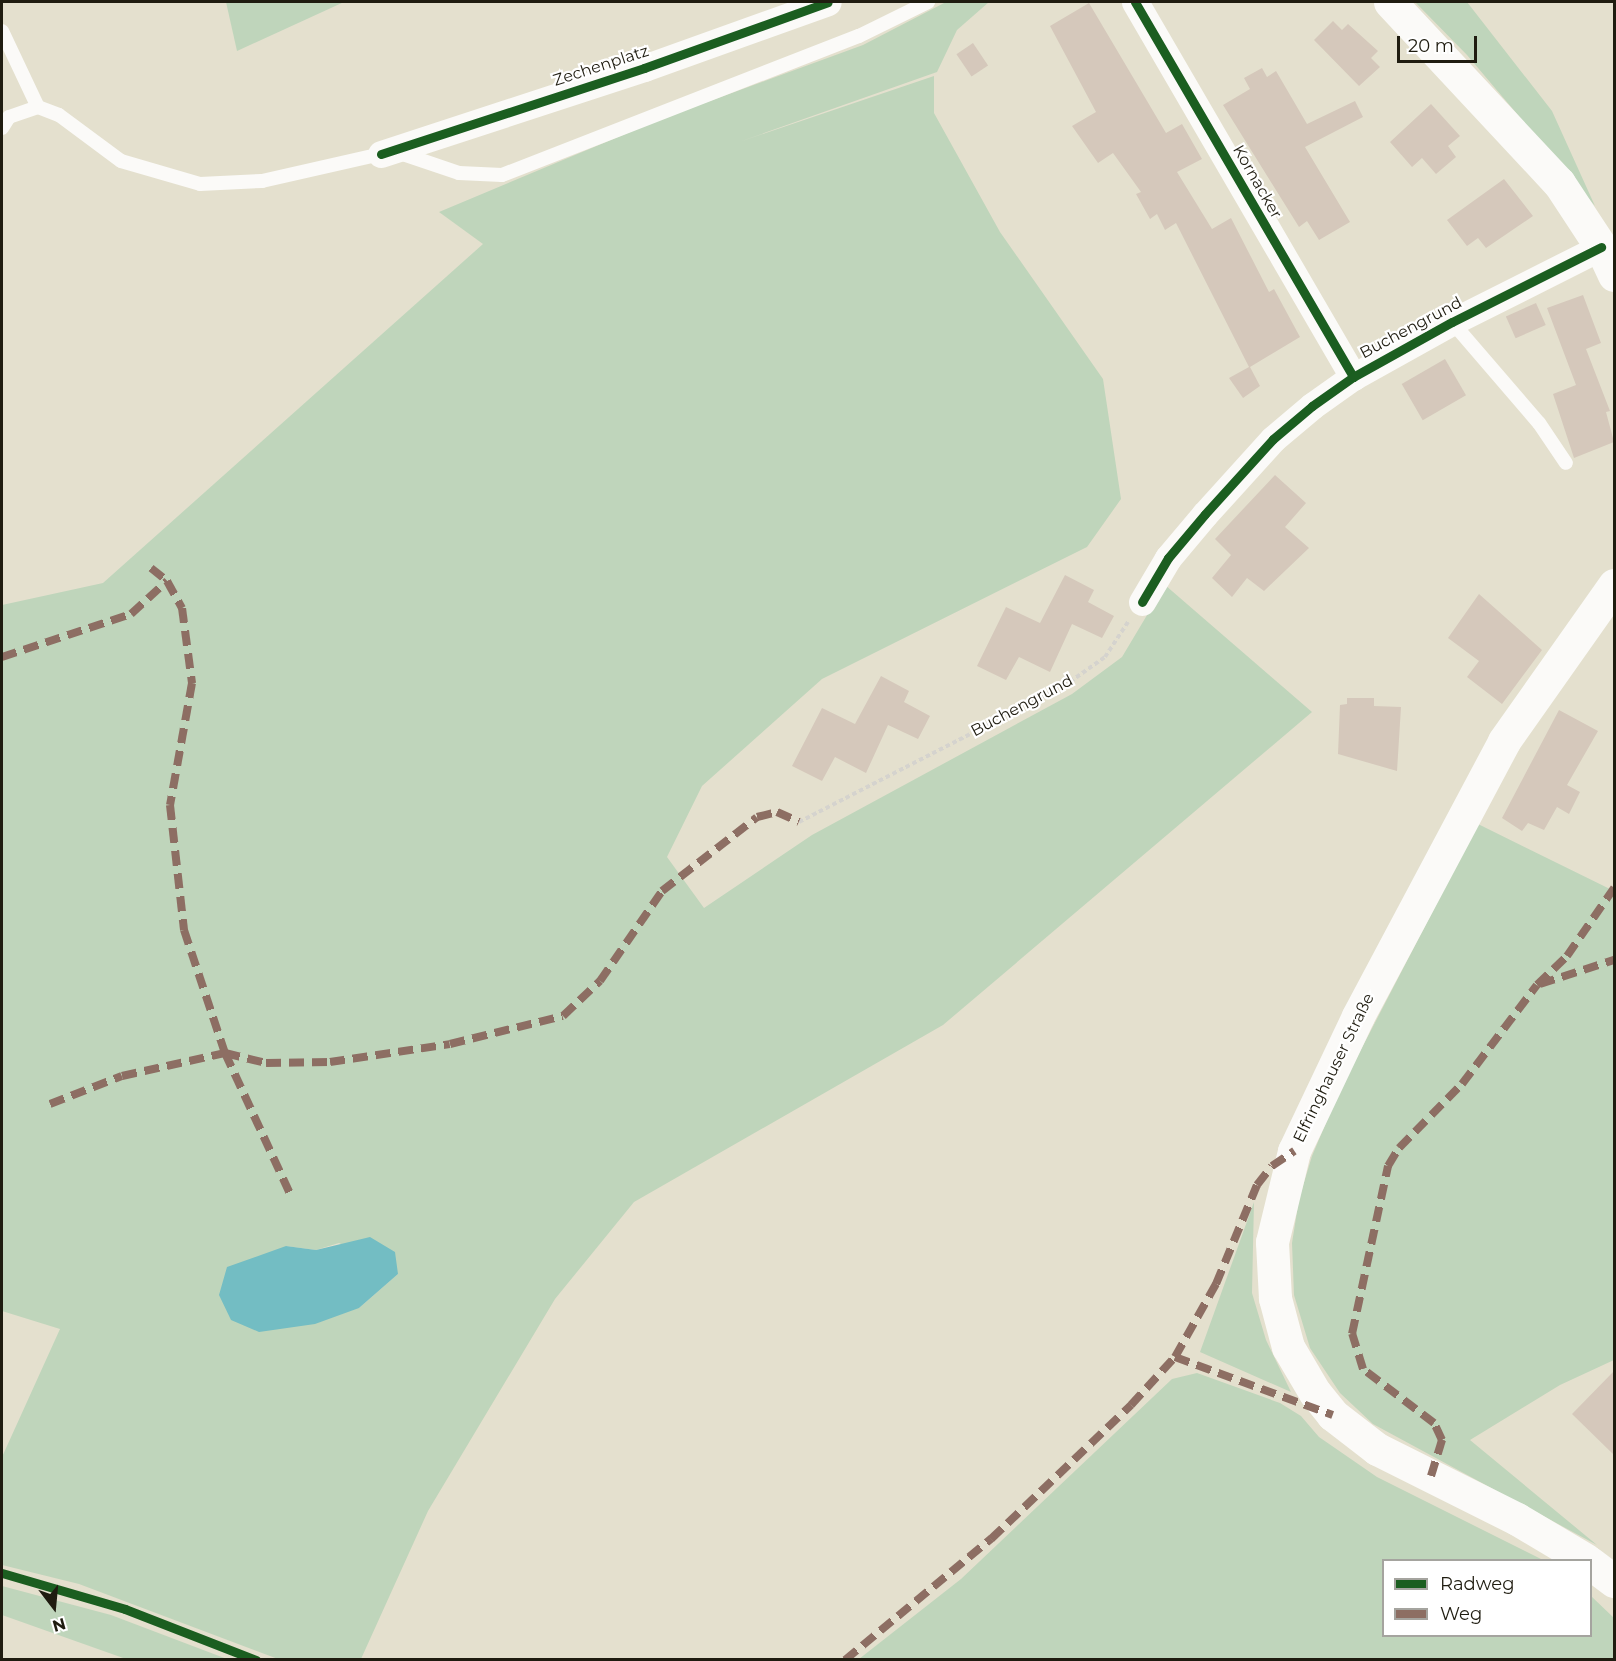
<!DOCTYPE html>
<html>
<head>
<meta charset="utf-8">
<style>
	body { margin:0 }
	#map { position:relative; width:1616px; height:1661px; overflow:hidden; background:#e4e0ce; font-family:Montserrat,sans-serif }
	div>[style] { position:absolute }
	.green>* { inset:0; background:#bfd5bb }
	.water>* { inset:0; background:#73bdc3 }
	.building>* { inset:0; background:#d5c8bb; transform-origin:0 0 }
	.path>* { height:4px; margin-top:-2px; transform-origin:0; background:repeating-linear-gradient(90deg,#d5d3ce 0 4.5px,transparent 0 7.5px) }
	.service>* { height:14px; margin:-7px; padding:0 7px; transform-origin:7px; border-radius:7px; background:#fbfaf8 }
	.minor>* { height:27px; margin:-13.5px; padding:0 13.5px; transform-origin:13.5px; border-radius:13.5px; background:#fbfaf8 }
	.secondary>* { height:33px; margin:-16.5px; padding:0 16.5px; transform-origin:16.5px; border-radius:16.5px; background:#fbfaf8 }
	.quiet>* { height:8px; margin-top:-4px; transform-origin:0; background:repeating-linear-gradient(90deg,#8d6e63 0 15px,transparent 0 23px) }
	.cycleway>* { height:9px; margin:-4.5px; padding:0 4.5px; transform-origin:4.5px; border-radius:4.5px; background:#1b5e20 }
	span { translate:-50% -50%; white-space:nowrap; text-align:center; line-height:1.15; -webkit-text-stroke:4.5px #fff; paint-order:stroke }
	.street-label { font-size:16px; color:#1f1c10 }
	.frame { position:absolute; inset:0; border:3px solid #1f1c10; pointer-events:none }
	.legend { position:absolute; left:1382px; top:1559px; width:210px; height:78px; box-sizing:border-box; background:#fff; border:2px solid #a5a49f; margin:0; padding:8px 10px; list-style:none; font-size:18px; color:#1f1c10 }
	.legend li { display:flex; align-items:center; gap:12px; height:30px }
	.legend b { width:30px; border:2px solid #a5a49f }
	.north { position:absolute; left:24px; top:1577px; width:60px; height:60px; -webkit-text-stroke:4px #fff; paint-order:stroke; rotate:164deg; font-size:16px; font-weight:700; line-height:24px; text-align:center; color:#1f1c10 }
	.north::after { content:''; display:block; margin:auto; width:21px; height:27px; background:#1f1c10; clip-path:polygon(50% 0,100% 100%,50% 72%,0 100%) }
	.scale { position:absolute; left:1397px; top:36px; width:80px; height:27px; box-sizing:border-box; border:3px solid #1f1c10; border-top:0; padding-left:8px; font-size:18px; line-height:21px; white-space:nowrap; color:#1f1c10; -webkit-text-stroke:4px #fff; paint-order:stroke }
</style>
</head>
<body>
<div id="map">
	<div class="green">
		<div style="clip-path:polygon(226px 2px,344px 2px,237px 51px)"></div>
		<div style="clip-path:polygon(evenodd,946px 2px,989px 2px,957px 30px,937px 72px,739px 142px,934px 76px,934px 113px,1000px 232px,1103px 379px,1121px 499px,1087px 547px,822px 679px,702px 786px,667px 857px,704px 908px,812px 835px,1072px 694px,1122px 657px,1165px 585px,1312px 712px,943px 1025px,634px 1202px,555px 1299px,428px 1511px,361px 1659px,278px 1659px,79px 1584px,2px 1565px,2px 1457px,60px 1329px,2px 1311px,2px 605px,103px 583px,483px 244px,439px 212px,666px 117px,863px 45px,946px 2px,339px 1243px,398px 1274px,359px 1308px,286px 1246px,316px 1250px,339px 1243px)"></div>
		<div style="clip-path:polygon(1415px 2px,1467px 2px,1552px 111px,1595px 206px,1467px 55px)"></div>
		<div style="clip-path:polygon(1478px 824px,1614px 891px,1614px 1360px,1560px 1385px,1470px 1440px,1597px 1545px,1373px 1424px,1340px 1393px,1310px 1348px,1294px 1295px,1292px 1243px,1299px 1199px,1312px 1156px,1339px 1092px)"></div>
		<div style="clip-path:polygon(1254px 1202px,1252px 1293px,1266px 1340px,1291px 1392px,1200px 1352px)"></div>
		<div style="clip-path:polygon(1197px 1373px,1280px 1403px,1301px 1416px,1319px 1437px,1377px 1477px,1543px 1560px,1384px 1560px,1384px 1636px,1590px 1636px,1591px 1596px,1614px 1618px,1614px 1659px,859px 1659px,961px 1579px,1172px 1379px)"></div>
		<div style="clip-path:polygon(2px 1586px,111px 1615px,227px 1659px,126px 1659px,2px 1615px)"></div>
	</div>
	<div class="water">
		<div style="clip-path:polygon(370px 1237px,395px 1252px,398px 1274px,359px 1308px,315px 1324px,259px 1332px,231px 1320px,219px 1295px,227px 1267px,286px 1246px,316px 1250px)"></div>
	</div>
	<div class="building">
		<div style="clip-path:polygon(1089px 3px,1166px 133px,1182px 124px,1202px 159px,1177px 172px,1212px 229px,1231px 218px,1269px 292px,1274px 289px,1300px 337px,1250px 367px,1260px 386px,1243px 398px,1229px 378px,1249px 367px,1176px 223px,1165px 230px,1157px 214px,1150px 219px,1136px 194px,1141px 192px,1113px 153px,1098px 163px,1072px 126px,1096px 112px,1050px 26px)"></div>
		<div style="clip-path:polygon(1333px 21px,1342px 30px,1348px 24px,1378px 51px,1371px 58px,1380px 67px,1359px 86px,1314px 40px)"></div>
		<div style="left:973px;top:43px;width:27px;height:20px;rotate:56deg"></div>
		<div style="clip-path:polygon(1262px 68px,1267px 77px,1276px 71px,1307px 124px,1355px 101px,1363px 117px,1305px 147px,1350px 222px,1319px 240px,1307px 221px,1299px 227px,1223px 105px,1250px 89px,1244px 78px)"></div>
		<div style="clip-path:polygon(1431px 104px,1460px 136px,1448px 146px,1456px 157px,1436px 174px,1422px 158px,1412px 167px,1390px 142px)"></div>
		<div style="clip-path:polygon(1504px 179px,1533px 216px,1486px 248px,1478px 238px,1467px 246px,1447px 220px)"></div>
		<div style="clip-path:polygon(1583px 295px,1601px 343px,1586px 349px,1610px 411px,1606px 412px,1614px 442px,1574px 458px,1553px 394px,1576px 385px,1547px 308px)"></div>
		<div style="left:1536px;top:303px;width:24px;height:33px;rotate:66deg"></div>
		<div style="left:1445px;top:359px;width:42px;height:50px;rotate:60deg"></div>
		<div style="clip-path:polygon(1275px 475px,1306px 503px,1285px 527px,1309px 548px,1264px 591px,1247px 578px,1232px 597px,1212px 578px,1231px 555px,1215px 539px)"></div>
		<div style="clip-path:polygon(1065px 575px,1094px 590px,1088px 602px,1114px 616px,1102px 638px,1072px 624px,1050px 672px,1019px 657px,1006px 680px,977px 666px,1006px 607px,1040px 623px)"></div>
		<div style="clip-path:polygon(1479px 594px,1542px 650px,1502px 704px,1467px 677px,1479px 661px,1448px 638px)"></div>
		<div style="clip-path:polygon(881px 676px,909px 691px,904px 702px,930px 716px,918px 739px,888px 725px,866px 773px,835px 757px,822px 781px,792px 766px,822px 708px,855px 724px)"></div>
		<div style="clip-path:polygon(1347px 698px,1374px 698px,1374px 706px,1401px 707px,1397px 771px,1338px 754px,1340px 705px,1347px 704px)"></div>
		<div style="clip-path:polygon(1559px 710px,1598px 731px,1567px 785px,1580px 792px,1569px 814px,1557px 807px,1544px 830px,1528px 823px,1522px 831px,1502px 818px)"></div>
		<div style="clip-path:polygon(1614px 1371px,1614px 1455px,1572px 1414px)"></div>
	</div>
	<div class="path">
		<div style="left:799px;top:822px;width:298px;rotate:-27.2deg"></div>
		<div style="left:1064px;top:686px;width:50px;rotate:-35.3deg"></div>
		<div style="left:1105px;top:657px;width:42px;rotate:-56.7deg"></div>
	</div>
	<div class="service">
		<div style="left:2px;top:31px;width:84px;rotate:64.7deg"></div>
		<div style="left:2px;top:128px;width:13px;rotate:-58deg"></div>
		<div style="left:9px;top:117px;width:31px;rotate:-19deg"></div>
		<div style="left:38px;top:107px;width:22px;rotate:21deg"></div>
		<div style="left:59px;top:115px;width:77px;rotate:36.6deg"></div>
		<div style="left:121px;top:161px;width:82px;rotate:16.2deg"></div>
		<div style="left:200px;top:184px;width:62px;rotate:-2.8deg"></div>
		<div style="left:262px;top:181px;width:122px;rotate:-12.8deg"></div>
		<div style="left:397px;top:152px;width:65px;rotate:18.7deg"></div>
		<div style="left:459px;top:173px;width:43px;rotate:2.7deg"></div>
		<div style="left:502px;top:175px;width:383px;rotate:-21.3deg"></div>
		<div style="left:859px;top:36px;width:77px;rotate:-26.2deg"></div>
		<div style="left:1452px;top:322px;width:133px;rotate:49.3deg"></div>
		<div style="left:1539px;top:423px;width:48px;rotate:56deg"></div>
	</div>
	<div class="minor">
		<div style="left:1135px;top:2px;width:434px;rotate:59.8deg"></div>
		<div style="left:381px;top:154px;width:277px;rotate:-18.1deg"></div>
		<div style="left:644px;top:68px;width:195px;rotate:-19.7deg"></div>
		<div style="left:1142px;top:602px;width:51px;rotate:-59.4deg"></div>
		<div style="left:1168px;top:558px;width:57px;rotate:-49.9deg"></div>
		<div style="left:1205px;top:514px;width:101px;rotate:-47.8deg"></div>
		<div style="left:1273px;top:439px;width:51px;rotate:-40.2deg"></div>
		<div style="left:1312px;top:406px;width:50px;rotate:-35.3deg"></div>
		<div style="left:1353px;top:377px;width:113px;rotate:-29.1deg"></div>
		<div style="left:1452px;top:322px;width:167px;rotate:-26.7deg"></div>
	</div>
	<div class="secondary">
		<div style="left:1390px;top:2px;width:248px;rotate:47deg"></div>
		<div style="left:1559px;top:183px;width:77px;rotate:56.7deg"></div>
		<div style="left:1601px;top:247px;width:31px;rotate:65deg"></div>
		<div style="left:1586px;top:1560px;width:80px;rotate:-149.3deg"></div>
		<div style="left:1517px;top:1519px;width:157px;rotate:-153.4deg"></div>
		<div style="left:1377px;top:1449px;width:56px;rotate:-142.3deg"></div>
		<div style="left:1333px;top:1415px;width:28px;rotate:-129deg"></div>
		<div style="left:1315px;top:1393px;width:53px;rotate:-120.4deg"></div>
		<div style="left:1288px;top:1347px;width:51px;rotate:-104.9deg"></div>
		<div style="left:1275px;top:1298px;width:56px;rotate:-93.1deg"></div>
		<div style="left:1272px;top:1242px;width:94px;rotate:-76.4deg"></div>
		<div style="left:1294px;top:1151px;width:149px;rotate:-64.6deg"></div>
		<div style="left:1358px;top:1016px;width:311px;rotate:-62deg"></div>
		<div style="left:1504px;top:741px;width:191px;rotate:-54.8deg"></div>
		<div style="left:1590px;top:1563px;width:30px;rotate:37deg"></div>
	</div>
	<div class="quiet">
		<div style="left:151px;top:568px;width:21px;rotate:39deg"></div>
		<div style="left:167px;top:581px;width:31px;rotate:61deg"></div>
		<div style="left:182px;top:608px;width:76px;rotate:82.4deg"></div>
		<div style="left:192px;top:683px;width:124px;rotate:100.2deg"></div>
		<div style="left:170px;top:805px;width:126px;rotate:83.6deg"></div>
		<div style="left:184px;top:930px;width:130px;rotate:71.6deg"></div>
		<div style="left:225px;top:1053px;width:160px;rotate:65.2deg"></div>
		<div style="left:2px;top:657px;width:136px;rotate:-18.4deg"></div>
		<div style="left:131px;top:614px;width:49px;rotate:-42.5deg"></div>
		<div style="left:1540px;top:984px;width:78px;rotate:-18deg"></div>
		<div style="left:50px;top:1104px;width:77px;rotate:-21.3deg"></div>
		<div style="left:122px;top:1076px;width:106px;rotate:-12.6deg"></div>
		<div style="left:225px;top:1053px;width:42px;rotate:13.7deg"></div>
		<div style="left:266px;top:1063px;width:64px;rotate:-0.9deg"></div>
		<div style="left:330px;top:1062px;width:121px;rotate:-8.5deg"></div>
		<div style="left:450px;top:1044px;width:116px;rotate:-13.9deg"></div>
		<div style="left:563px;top:1016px;width:51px;rotate:-43.4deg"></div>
		<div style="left:600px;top:981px;width:109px;rotate:-55.4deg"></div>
		<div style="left:662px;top:891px;width:120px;rotate:-37.9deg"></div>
		<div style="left:757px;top:817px;width:21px;rotate:-14deg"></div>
		<div style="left:777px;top:812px;width:24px;rotate:24deg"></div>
		<div style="left:1175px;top:1357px;width:168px;rotate:20.2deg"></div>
		<div style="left:1431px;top:1476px;width:38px;rotate:-73deg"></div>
		<div style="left:1442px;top:1440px;width:19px;rotate:-115deg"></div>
		<div style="left:1434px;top:1423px;width:89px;rotate:-142.7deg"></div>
		<div style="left:1363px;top:1369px;width:37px;rotate:-107deg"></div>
		<div style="left:1352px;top:1334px;width:172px;rotate:-77.9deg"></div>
		<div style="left:1388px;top:1166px;width:21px;rotate:-59deg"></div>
		<div style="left:1399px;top:1148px;width:90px;rotate:-45.5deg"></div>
		<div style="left:1462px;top:1084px;width:124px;rotate:-52.9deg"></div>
		<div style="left:1537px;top:985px;width:42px;rotate:-44deg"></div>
		<div style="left:1567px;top:956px;width:83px;rotate:-55.3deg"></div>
		<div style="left:845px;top:1660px;width:190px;rotate:-39.7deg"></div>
		<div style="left:991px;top:1539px;width:194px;rotate:-43.7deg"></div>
		<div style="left:1131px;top:1405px;width:65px;rotate:-47.5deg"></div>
		<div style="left:1175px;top:1357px;width:84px;rotate:-60.7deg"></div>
		<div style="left:1216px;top:1284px;width:107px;rotate:-67.5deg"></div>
		<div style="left:1257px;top:1185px;width:24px;rotate:-52deg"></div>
		<div style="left:1272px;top:1166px;width:27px;rotate:-34deg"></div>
	</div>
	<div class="cycleway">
		<div style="left:1135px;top:2px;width:434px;rotate:59.8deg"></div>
		<div style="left:381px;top:154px;width:277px;rotate:-18.1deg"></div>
		<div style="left:644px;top:68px;width:195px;rotate:-19.7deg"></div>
		<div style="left:1142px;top:602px;width:51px;rotate:-59.4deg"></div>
		<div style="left:1168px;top:558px;width:57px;rotate:-49.9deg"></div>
		<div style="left:1205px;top:514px;width:101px;rotate:-47.8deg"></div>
		<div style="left:1273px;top:439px;width:51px;rotate:-40.2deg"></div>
		<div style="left:1312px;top:406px;width:50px;rotate:-35.3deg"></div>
		<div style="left:1353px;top:377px;width:113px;rotate:-29.1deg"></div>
		<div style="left:1452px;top:322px;width:167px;rotate:-26.7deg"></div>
		<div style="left:2px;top:1573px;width:128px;rotate:16.3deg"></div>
		<div style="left:125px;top:1609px;width:141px;rotate:21.3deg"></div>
	</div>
	<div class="street-label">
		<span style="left:601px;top:66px;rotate:-18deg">Zechenplatz</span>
		<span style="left:1257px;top:182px;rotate:60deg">Kornacker</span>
		<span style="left:1411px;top:328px;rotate:-28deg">Buchengrund</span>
		<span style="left:1022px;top:706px;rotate:-28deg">Buchengrund</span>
		<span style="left:1334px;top:1068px;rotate:-64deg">Elfringhauser Straße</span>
	</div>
	<div class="frame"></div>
	<ul class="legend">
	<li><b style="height:8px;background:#1b5e20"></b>Radweg</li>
	<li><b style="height:8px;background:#8d6e63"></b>Weg</li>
	</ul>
	<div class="north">N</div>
	<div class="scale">20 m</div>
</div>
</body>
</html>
